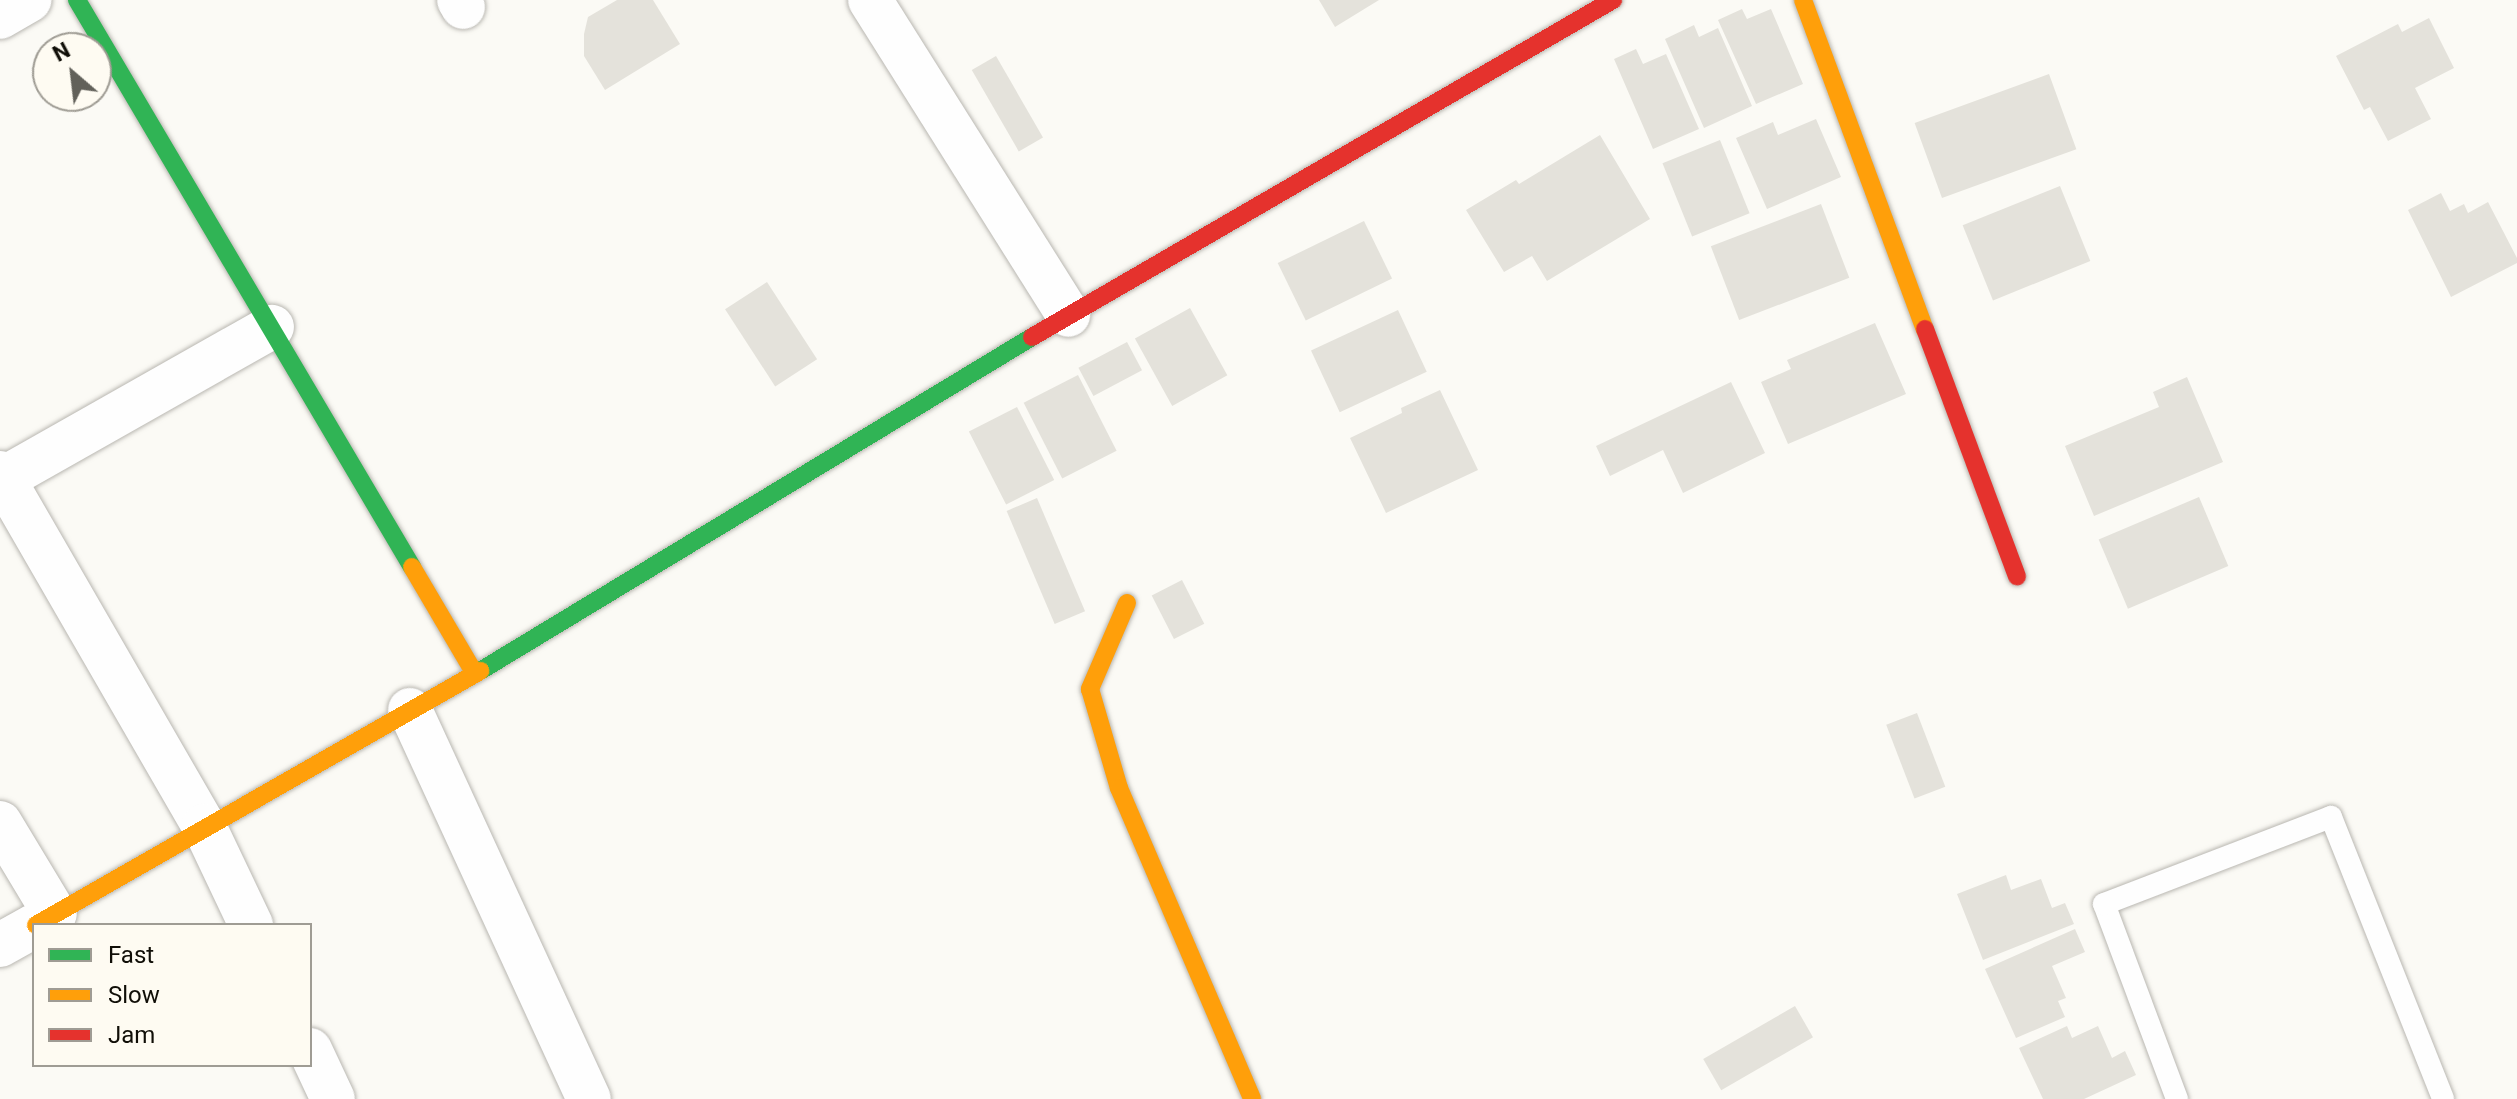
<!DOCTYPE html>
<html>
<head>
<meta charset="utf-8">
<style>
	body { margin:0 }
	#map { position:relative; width:2517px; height:1099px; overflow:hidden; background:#fbfaf5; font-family:Roboto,sans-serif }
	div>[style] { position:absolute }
	.building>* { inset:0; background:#e4e2db; transform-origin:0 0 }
	.roads { filter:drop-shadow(0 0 2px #b9b7b1) drop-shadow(0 0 2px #b9b7b1) }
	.lane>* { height:22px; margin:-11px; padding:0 11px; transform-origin:11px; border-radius:11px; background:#fefefe }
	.street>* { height:44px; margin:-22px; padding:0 22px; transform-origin:22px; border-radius:22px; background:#fefefe }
	.fast>* { height:18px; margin:-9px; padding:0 9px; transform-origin:9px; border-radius:9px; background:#30b455 }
	.slow>* { height:18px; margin:-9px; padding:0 9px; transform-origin:9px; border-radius:9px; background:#ff9f0a }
	.jam>* { height:18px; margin:-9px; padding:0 9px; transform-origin:9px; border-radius:9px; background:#e5322d }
	span { translate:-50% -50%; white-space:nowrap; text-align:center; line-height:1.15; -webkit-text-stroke:6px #fefbf2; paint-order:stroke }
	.legend { position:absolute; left:32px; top:923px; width:280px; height:144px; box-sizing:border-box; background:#fefbf2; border:2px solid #9f9c94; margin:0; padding:10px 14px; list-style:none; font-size:24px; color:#100e07 }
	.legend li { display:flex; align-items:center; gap:16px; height:40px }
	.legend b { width:40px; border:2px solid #9f9c94 }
	.north { position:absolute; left:32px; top:32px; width:80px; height:80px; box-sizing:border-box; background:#fefbf2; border:2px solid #9f9c94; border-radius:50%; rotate:332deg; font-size:22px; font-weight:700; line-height:32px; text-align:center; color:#100e07 }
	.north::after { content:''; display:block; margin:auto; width:28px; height:36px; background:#62615a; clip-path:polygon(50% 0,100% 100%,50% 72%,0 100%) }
</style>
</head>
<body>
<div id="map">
	<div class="building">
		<div style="clip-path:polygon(617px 0,653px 0,680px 44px,605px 90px,584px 56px,584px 34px,588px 17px)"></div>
		<div style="clip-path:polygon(1319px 0,1379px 0,1335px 27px)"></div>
		<div style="clip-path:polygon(1742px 9px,1747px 19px,1771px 9px,1803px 84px,1756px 104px,1718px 20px)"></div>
		<div style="clip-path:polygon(2429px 18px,2454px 68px,2415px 88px,2431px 119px,2388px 141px,2370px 107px,2364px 110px,2336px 56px,2398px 24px,2402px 32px)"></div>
		<div style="clip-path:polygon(1694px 25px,1699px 37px,1718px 28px,1752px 106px,1704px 128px,1665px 39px)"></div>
		<div style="clip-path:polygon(1636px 49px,1643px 64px,1666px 54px,1699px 129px,1653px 149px,1614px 59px)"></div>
		<div style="left:996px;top:56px;width:94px;height:28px;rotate:60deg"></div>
		<div style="left:2049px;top:74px;width:80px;height:143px;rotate:70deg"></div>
		<div style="clip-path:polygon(1816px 119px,1841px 177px,1767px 209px,1736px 138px,1773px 122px,1778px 135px)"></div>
		<div style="clip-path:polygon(1600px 135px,1650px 219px,1547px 281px,1532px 256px,1504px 272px,1466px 210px,1516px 180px,1519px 184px)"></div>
		<div style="left:1720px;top:140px;width:79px;height:62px;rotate:68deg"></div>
		<div style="left:2060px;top:186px;width:81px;height:105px;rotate:68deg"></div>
		<div style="clip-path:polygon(2441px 193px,2450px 211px,2464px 204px,2468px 213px,2488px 202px,2517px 258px,2517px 263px,2451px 297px,2408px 210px)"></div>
		<div style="left:1821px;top:204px;width:79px;height:118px;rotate:69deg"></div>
		<div style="left:1364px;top:221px;width:64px;height:96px;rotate:64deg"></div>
		<div style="left:767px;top:282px;width:92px;height:50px;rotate:57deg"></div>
		<div style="left:1190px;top:308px;width:77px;height:63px;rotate:61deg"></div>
		<div style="left:1398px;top:310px;width:68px;height:96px;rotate:65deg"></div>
		<div style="clip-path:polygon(1875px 323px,1906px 394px,1788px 444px,1761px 382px,1791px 369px,1787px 360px)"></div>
		<div style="left:1127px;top:342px;width:32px;height:55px;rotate:62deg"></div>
		<div style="left:1078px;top:375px;width:85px;height:61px;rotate:63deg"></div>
		<div style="clip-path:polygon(2187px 377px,2223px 462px,2094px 516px,2065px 446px,2159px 407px,2153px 392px)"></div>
		<div style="clip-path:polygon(1731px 382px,1765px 453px,1683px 493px,1663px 450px,1610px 476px,1596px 446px)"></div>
		<div style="clip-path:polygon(1440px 390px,1478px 470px,1386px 513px,1350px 438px,1402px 413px,1401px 408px)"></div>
		<div style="left:1017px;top:407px;width:82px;height:54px;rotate:63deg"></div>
		<div style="left:2199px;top:497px;width:75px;height:109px;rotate:67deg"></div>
		<div style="left:1037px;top:498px;width:123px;height:33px;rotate:67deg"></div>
		<div style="left:1182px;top:580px;width:49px;height:34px;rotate:63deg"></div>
		<div style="left:1917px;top:713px;width:79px;height:33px;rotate:69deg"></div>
		<div style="clip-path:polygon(2006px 875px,2011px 890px,2041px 879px,2052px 908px,2065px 903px,2074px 924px,1983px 960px,1957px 894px)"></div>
		<div style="clip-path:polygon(2075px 929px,2085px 952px,2052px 966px,2066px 998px,2058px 1001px,2065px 1017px,2016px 1038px,1985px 969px)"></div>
		<div style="left:1795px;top:1006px;width:36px;height:106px;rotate:60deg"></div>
		<div style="clip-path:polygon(2067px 1026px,2072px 1038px,2098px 1026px,2112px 1058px,2125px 1051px,2136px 1075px,2084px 1099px,2043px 1099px,2019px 1048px)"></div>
	</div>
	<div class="roads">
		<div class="lane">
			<div style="left:2177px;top:1099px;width:208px;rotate:-110.5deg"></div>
			<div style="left:2104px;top:904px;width:243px;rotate:-21deg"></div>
			<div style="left:2331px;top:817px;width:303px;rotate:68.3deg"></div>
		</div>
		<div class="street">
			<div style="left:459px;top:0;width:8px;rotate:60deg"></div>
			<div style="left:870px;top:0;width:372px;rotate:57.8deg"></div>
			<div style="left:0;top:17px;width:34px;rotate:-30deg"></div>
			<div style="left:0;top:473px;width:408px;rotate:60deg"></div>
			<div style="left:204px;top:826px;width:110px;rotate:64.6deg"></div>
			<div style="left:3px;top:479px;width:309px;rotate:-29.5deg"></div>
			<div style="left:410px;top:710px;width:428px;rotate:65.3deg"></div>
			<div style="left:0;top:823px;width:106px;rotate:58.9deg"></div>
			<div style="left:0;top:945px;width:39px;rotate:-29deg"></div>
			<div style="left:310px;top:1050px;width:54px;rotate:64.9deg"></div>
		</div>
		<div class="fast">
			<div style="left:77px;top:0;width:659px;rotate:59.42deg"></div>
			<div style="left:480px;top:671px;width:645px;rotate:-31.18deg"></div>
		</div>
		<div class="slow">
			<div style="left:1803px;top:0;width:351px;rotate:69.7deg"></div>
			<div style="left:412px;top:567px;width:124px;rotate:59.5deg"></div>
			<div style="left:1127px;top:603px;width:94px;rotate:113.3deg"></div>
			<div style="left:1090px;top:689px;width:103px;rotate:73.7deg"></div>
			<div style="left:1119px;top:788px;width:338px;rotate:66.8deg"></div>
			<div style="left:36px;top:925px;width:512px;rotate:-29.77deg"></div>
		</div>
		<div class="jam">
			<div style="left:1925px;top:329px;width:264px;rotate:69.6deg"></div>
			<div style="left:1032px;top:337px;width:672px;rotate:-30.12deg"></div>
		</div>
	</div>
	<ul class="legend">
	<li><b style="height:10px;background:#30b455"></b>Fast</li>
	<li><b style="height:10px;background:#ff9f0a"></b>Slow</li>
	<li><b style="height:10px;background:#e5322d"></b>Jam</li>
	</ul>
	<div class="north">N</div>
</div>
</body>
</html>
